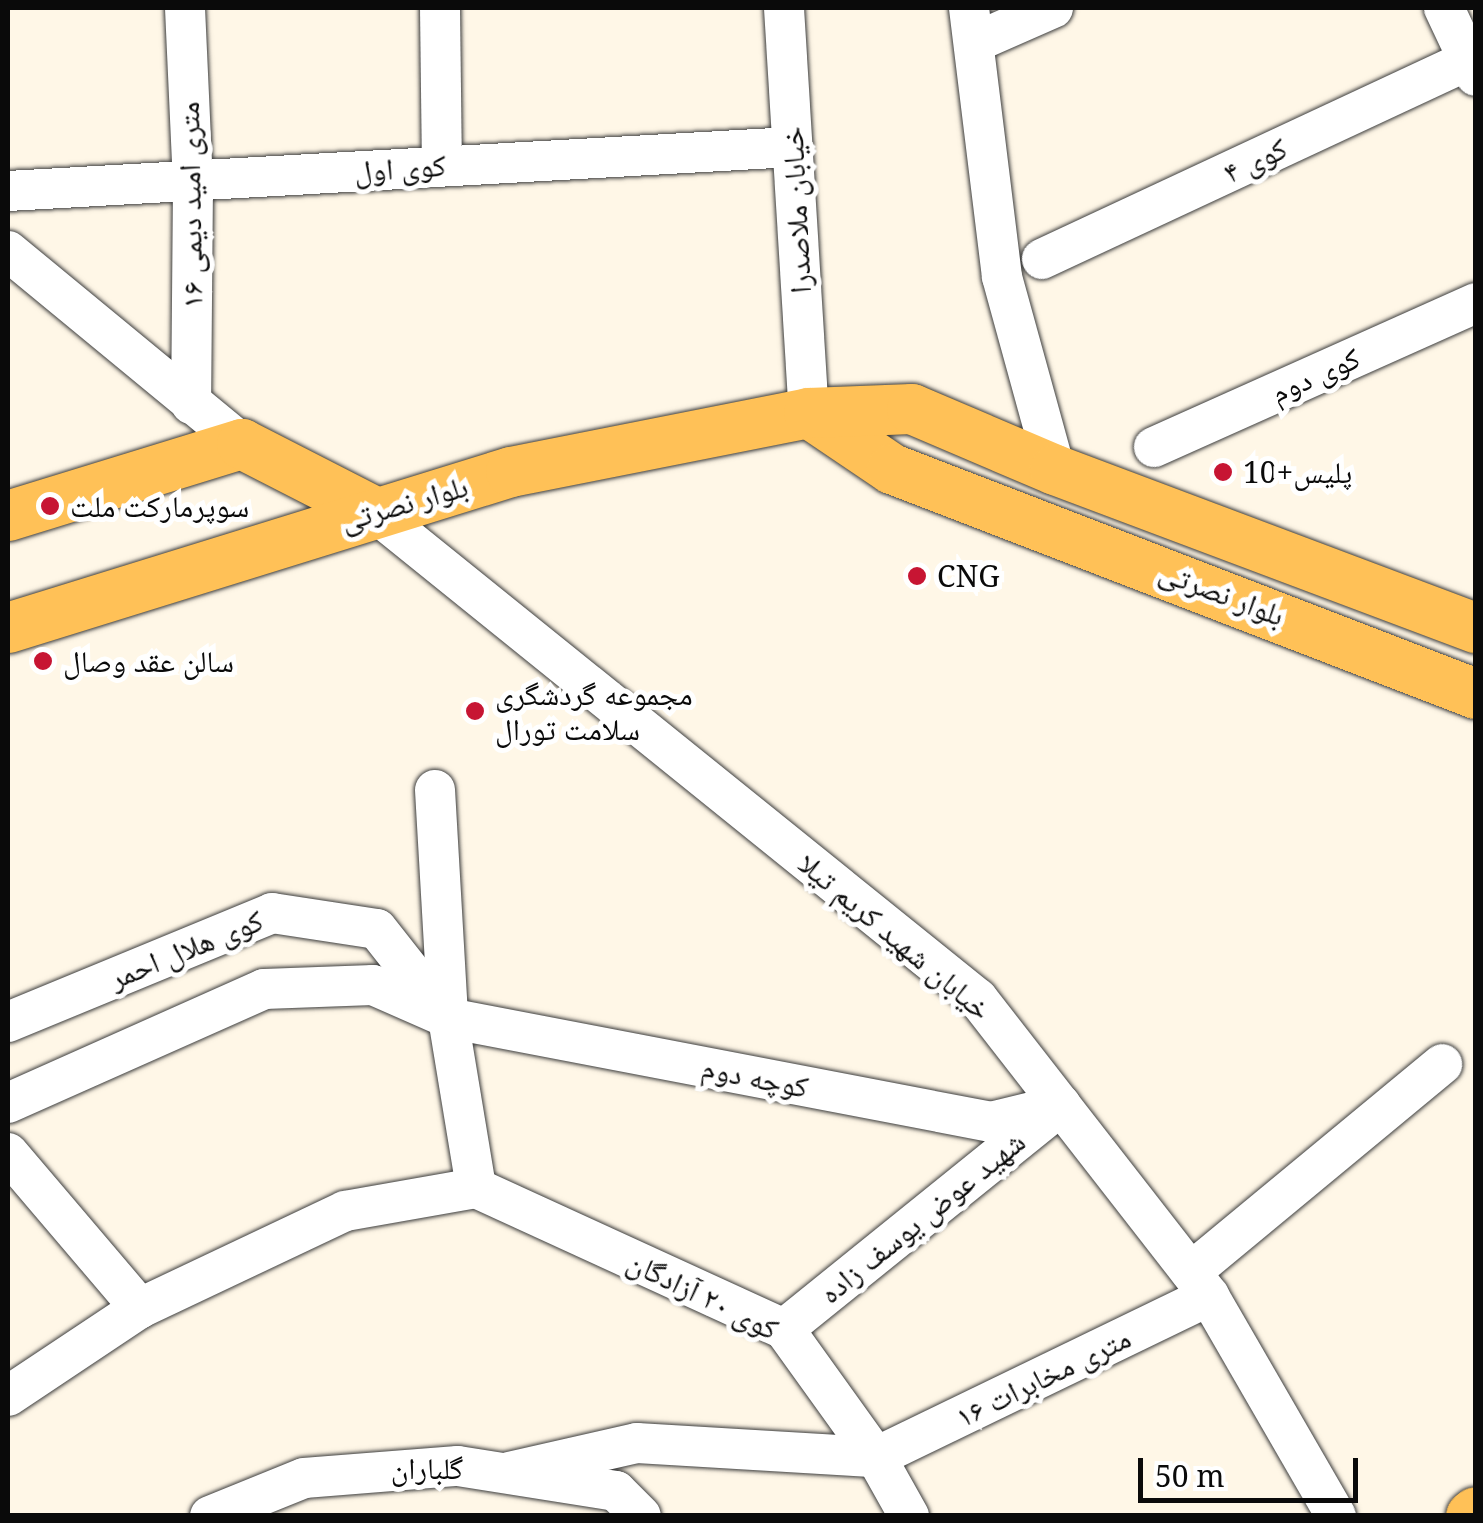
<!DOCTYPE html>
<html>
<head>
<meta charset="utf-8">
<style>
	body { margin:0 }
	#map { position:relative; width:1483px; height:1523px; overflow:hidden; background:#fff7e7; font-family:"Noto Serif","Noto Naskh Arabic",serif }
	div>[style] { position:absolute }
	.roads { filter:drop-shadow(0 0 2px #3d3d3d) drop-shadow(0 0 2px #3d3d3d) }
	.minor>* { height:40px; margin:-20px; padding:0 20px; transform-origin:20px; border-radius:20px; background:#fff }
	.major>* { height:50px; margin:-25px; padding:0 25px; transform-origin:25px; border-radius:25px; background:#ffc157 }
	.dots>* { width:28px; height:28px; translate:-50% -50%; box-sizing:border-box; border:5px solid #fff; border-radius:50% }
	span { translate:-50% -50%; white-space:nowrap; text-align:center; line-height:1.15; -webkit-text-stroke:10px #fff; paint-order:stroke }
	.street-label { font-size:30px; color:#0a0a0a }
	.poi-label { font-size:30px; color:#0a0a0a }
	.left { translate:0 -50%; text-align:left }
	.frame { position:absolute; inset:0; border:10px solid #0a0a0a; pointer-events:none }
	.scale { position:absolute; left:1138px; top:1458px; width:220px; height:45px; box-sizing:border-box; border:5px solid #0a0a0a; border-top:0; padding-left:12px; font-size:30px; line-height:35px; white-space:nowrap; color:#0a0a0a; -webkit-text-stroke:8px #fff; paint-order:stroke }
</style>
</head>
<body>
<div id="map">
	<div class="roads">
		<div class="minor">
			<div style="left:185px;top:8px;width:177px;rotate:87.4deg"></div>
			<div style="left:193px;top:185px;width:219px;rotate:90.5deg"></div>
			<div style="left:440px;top:8px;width:157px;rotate:89.3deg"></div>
			<div style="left:784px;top:8px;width:406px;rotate:86.5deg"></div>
			<div style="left:969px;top:8px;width:271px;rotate:83deg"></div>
			<div style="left:1002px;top:277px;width:200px;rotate:74.6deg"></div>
			<div style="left:1444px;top:8px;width:75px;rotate:64.8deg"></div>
			<div style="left:978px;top:41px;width:82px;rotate:-23.7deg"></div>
			<div style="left:8px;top:191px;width:786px;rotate:-3.21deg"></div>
			<div style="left:8px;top:251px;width:303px;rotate:39.5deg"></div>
			<div style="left:1042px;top:259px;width:470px;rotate:-25deg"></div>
			<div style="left:1154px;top:447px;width:353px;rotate:-24.1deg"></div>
			<div style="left:373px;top:511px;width:777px;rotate:38.89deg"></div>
			<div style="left:978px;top:999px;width:376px;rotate:52.1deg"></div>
			<div style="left:1209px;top:1296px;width:254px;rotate:60deg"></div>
			<div style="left:435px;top:790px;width:228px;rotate:86.7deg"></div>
			<div style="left:448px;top:1018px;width:172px;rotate:80.6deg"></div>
			<div style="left:8px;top:1022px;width:286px;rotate:-22.4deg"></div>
			<div style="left:272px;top:913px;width:106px;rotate:8.7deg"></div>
			<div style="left:377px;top:929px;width:110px;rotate:51.7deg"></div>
			<div style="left:8px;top:1103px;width:280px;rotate:-24deg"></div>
			<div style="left:264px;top:989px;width:109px;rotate:-2.1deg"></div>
			<div style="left:373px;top:985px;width:82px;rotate:23.7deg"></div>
			<div style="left:448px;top:1018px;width:553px;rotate:10.84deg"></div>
			<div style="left:991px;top:1122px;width:72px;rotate:-13.7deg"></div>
			<div style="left:8px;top:1153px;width:204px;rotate:49.6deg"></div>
			<div style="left:476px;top:1188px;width:339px;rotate:24.6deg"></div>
			<div style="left:784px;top:1329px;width:158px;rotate:54.3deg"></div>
			<div style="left:876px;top:1457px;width:68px;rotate:60.8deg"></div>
			<div style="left:1191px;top:1272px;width:326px;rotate:-39.6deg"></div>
			<div style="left:784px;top:1329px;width:342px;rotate:-38.9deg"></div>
			<div style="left:8px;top:1396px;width:159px;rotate:-33.7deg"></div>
			<div style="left:140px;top:1308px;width:227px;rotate:-25.3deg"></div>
			<div style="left:345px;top:1211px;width:133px;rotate:-10deg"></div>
			<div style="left:509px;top:1472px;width:131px;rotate:-12.8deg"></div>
			<div style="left:637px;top:1443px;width:239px;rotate:3.4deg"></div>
			<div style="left:876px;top:1457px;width:370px;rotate:-25.8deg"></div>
			<div style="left:210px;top:1516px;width:101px;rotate:-22deg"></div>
			<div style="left:304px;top:1478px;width:154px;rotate:-4.5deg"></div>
			<div style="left:458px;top:1466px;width:160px;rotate:9deg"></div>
			<div style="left:616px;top:1491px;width:35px;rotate:45deg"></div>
		</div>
		<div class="major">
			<div style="left:809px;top:413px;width:100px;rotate:34deg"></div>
			<div style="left:892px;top:469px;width:626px;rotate:21.07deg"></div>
			<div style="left:8px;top:516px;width:245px;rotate:-17.1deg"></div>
			<div style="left:242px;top:444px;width:147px;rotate:27.1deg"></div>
			<div style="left:8px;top:628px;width:527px;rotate:-17.23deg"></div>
			<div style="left:511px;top:472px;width:304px;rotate:-11.2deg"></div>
			<div style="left:809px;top:413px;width:103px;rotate:-2.2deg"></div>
			<div style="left:912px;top:409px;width:155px;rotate:23.1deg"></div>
			<div style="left:1055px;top:470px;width:450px;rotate:20.6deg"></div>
			<div style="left:1471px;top:1516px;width:6px;rotate:-39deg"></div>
		</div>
	</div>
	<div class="dots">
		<div style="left:1223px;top:472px;background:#c71533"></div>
		<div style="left:50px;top:506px;background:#c71533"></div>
		<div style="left:917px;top:576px;background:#c71533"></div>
		<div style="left:43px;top:661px;background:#c71533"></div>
		<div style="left:475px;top:711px;background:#c71533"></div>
	</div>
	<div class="street-label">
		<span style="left:1255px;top:160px;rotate:-25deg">کوی ۴</span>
		<span style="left:400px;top:168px;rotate:-4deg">کوی اول</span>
		<span style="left:190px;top:205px;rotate:-91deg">۱۶ متری امید دیمی</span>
		<span style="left:796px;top:210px;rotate:-93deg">خیابان ملاصدرا</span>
		<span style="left:1315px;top:375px;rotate:-24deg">کوی دوم</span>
		<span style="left:404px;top:503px;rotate:-16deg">بلوار نصرتی</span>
		<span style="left:1222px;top:593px;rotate:21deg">بلوار نصرتی</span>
		<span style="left:895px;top:936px;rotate:40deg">خیابان شهید کریم تیلا</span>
		<span style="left:186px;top:949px;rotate:-22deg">کوی هلال احمر</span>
		<span style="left:755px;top:1077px;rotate:11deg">کوچه دوم</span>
		<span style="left:922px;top:1217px;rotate:-39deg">شهید عوض یوسف زاده</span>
		<span style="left:703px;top:1295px;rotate:26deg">کوی ۲۰ آزادگان</span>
		<span style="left:1043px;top:1377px;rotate:-26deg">۱۶ متری مخابرات</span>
		<span style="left:427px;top:1468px">گلباران</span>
	</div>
	<div class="poi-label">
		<span class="left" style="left:1243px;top:472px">پلیس+10</span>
		<span class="left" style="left:70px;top:506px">سوپرمارکت ملت</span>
		<span class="left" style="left:937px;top:576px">CNG</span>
		<span class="left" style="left:63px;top:661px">سالن عقد وصال</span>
		<span class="left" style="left:495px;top:711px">مجموعه گردشگری<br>سلامت تورال</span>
	</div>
	<div class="frame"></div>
	<div class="scale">50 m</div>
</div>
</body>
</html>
